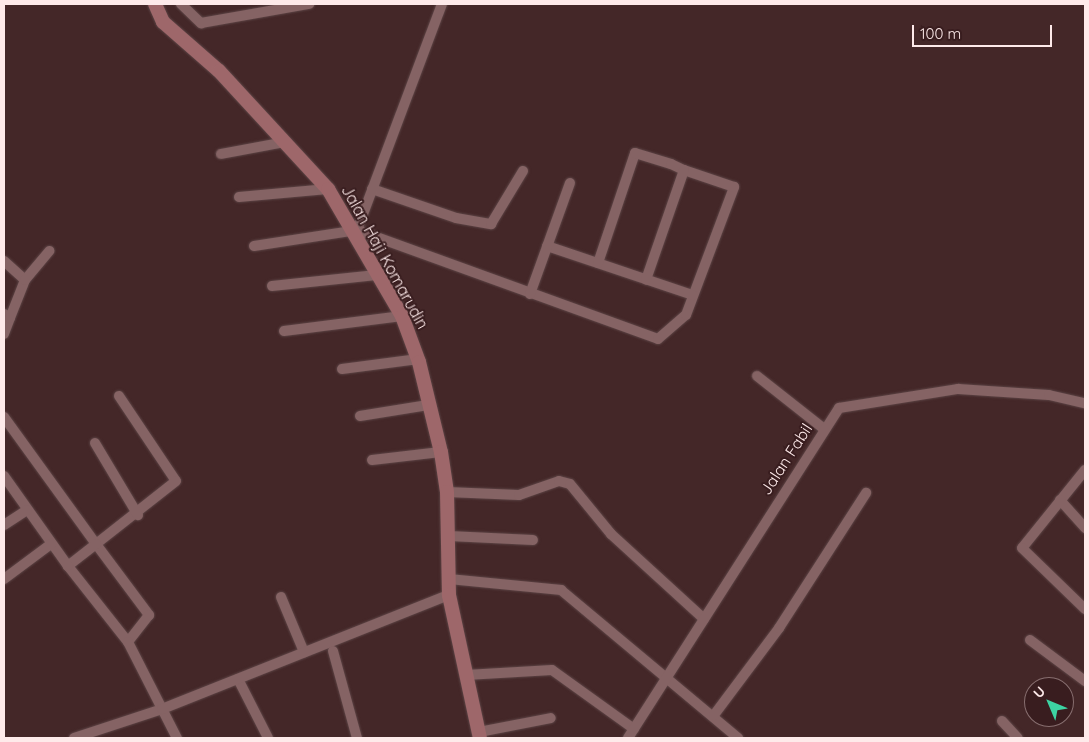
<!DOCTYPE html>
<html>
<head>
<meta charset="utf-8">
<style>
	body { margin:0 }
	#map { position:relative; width:1089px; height:742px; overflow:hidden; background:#442728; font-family:Quicksand,sans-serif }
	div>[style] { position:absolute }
	.roads { filter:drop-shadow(0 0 1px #5c4445) drop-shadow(0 0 1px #5c4445) }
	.street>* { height:10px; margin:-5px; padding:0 5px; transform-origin:5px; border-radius:5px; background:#856364 }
	.secondary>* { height:14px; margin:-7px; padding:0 7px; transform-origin:7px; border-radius:7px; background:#9e676a }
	span { translate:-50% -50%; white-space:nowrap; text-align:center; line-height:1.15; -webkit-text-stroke:4px #391d1f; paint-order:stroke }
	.street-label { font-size:16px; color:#feeaea }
	.frame { position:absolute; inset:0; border:5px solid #feeaea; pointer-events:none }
	.north { position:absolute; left:1024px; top:677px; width:50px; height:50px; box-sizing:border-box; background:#391d1f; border:1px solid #886f70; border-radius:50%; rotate:315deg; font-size:14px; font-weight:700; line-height:20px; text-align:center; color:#feeaea }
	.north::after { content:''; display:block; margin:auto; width:18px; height:22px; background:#3dd4a3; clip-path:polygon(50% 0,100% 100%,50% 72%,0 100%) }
	.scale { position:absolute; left:912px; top:25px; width:140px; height:22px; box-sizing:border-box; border:2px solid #feeaea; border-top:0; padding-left:6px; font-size:15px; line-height:18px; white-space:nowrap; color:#feeaea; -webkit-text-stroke:4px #391d1f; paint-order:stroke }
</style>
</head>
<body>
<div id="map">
	<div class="roads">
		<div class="street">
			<div style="left:181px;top:4px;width:28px;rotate:44deg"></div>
			<div style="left:201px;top:23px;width:110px;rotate:-10deg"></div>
			<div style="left:221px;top:154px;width:65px;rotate:-10.6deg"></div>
			<div style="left:372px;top:189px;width:89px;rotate:19deg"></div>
			<div style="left:456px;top:218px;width:36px;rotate:10deg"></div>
			<div style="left:491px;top:224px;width:62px;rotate:-58.9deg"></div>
			<div style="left:239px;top:197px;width:89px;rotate:-5.1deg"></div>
			<div style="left:357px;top:230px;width:320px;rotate:19.9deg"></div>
			<div style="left:658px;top:339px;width:37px;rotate:-41deg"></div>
			<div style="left:686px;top:315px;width:137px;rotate:-69.4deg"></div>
			<div style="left:734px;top:187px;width:53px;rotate:-161.2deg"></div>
			<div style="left:254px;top:246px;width:104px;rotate:-8.8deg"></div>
			<div style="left:357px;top:230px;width:241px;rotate:-69.4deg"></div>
			<div style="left:547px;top:246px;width:154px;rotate:18.6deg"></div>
			<div style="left:4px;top:261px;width:28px;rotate:42deg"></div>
			<div style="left:598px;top:263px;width:116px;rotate:-71.4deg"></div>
			<div style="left:635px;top:153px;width:38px;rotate:17deg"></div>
			<div style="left:671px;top:164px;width:14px;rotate:25deg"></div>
			<div style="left:684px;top:170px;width:116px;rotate:109.1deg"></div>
			<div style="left:272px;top:286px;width:105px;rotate:-6deg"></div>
			<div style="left:530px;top:294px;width:118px;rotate:-70.2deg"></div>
			<div style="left:4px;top:314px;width:7px;rotate:34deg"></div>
			<div style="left:10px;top:318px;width:17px;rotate:111deg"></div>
			<div style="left:10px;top:318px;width:41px;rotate:-68.5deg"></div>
			<div style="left:25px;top:280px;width:38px;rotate:-50deg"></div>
			<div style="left:284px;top:331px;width:119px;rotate:-7.2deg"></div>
			<div style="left:342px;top:369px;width:77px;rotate:-7.5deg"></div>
			<div style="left:757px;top:376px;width:85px;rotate:38.3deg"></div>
			<div style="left:119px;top:396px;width:102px;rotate:56.2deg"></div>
			<div style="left:176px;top:481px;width:102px;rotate:141.8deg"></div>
			<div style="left:96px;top:544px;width:89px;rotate:53.3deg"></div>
			<div style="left:149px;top:615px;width:34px;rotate:128deg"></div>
			<div style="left:360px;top:416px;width:69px;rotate:-9.2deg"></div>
			<div style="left:4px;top:417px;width:157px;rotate:54.1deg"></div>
			<div style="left:96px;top:544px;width:36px;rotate:142deg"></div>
			<div style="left:68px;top:566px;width:97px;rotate:51.7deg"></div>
			<div style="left:128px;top:642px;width:108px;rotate:63deg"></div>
			<div style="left:95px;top:443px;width:84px;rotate:59.2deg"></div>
			<div style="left:372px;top:460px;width:69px;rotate:-6.6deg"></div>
			<div style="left:1085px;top:470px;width:100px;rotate:128.9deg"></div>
			<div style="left:1022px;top:548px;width:88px;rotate:44.1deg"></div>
			<div style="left:4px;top:476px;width:110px;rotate:54.6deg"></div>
			<div style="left:447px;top:492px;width:72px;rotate:2.4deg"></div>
			<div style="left:519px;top:495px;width:42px;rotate:-19.3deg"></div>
			<div style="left:559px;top:481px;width:11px;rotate:15deg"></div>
			<div style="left:570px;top:484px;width:65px;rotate:50.6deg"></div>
			<div style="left:611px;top:534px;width:126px;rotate:42.4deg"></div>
			<div style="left:1060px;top:500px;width:38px;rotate:48deg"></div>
			<div style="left:4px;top:525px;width:27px;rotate:-33deg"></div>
			<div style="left:449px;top:536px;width:84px;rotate:2.7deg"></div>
			<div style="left:4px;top:579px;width:59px;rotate:-36.7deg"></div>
			<div style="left:449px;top:579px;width:113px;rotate:5.6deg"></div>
			<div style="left:561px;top:590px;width:231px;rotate:39.9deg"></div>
			<div style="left:281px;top:597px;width:60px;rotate:67.3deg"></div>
			<div style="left:1030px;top:640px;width:69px;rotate:36.7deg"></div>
			<div style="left:333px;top:651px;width:90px;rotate:74.6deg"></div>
			<div style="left:466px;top:675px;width:86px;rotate:-3.3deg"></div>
			<div style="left:552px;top:670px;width:101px;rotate:35.7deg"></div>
			<div style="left:238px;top:679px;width:66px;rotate:63deg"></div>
			<div style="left:714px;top:715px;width:109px;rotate:-53.2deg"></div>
			<div style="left:779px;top:628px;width:161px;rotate:-57.2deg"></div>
			<div style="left:1002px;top:721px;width:23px;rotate:47deg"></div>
			<div style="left:479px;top:732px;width:73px;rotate:-11deg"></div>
			<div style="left:74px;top:738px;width:93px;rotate:-18.2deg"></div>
			<div style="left:162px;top:709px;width:309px;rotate:-21.7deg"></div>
			<div style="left:628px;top:738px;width:392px;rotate:-57.4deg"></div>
			<div style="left:839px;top:408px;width:121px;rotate:-9.1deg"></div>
			<div style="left:958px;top:389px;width:91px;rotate:3.8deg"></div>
			<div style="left:1049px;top:395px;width:37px;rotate:13deg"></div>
		</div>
		<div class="secondary">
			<div style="left:155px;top:4px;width:20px;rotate:66deg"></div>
			<div style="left:163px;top:22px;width:74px;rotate:41.2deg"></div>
			<div style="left:219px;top:71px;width:161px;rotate:47.3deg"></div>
			<div style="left:328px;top:189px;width:147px;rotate:59.8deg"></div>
			<div style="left:402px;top:316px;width:49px;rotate:69.7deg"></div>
			<div style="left:419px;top:362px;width:93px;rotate:76.3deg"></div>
			<div style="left:441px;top:452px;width:40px;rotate:81.5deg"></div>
			<div style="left:447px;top:492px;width:103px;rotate:88.9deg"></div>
			<div style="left:449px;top:595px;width:146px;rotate:77.8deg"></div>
		</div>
	</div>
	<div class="street-label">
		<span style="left:385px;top:257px;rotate:61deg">Jalan Haji Komarudin</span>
		<span style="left:786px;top:459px;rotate:-57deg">Jalan Fabil</span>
	</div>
	<div class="frame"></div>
	<div class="north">U</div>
	<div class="scale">100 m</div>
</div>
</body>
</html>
